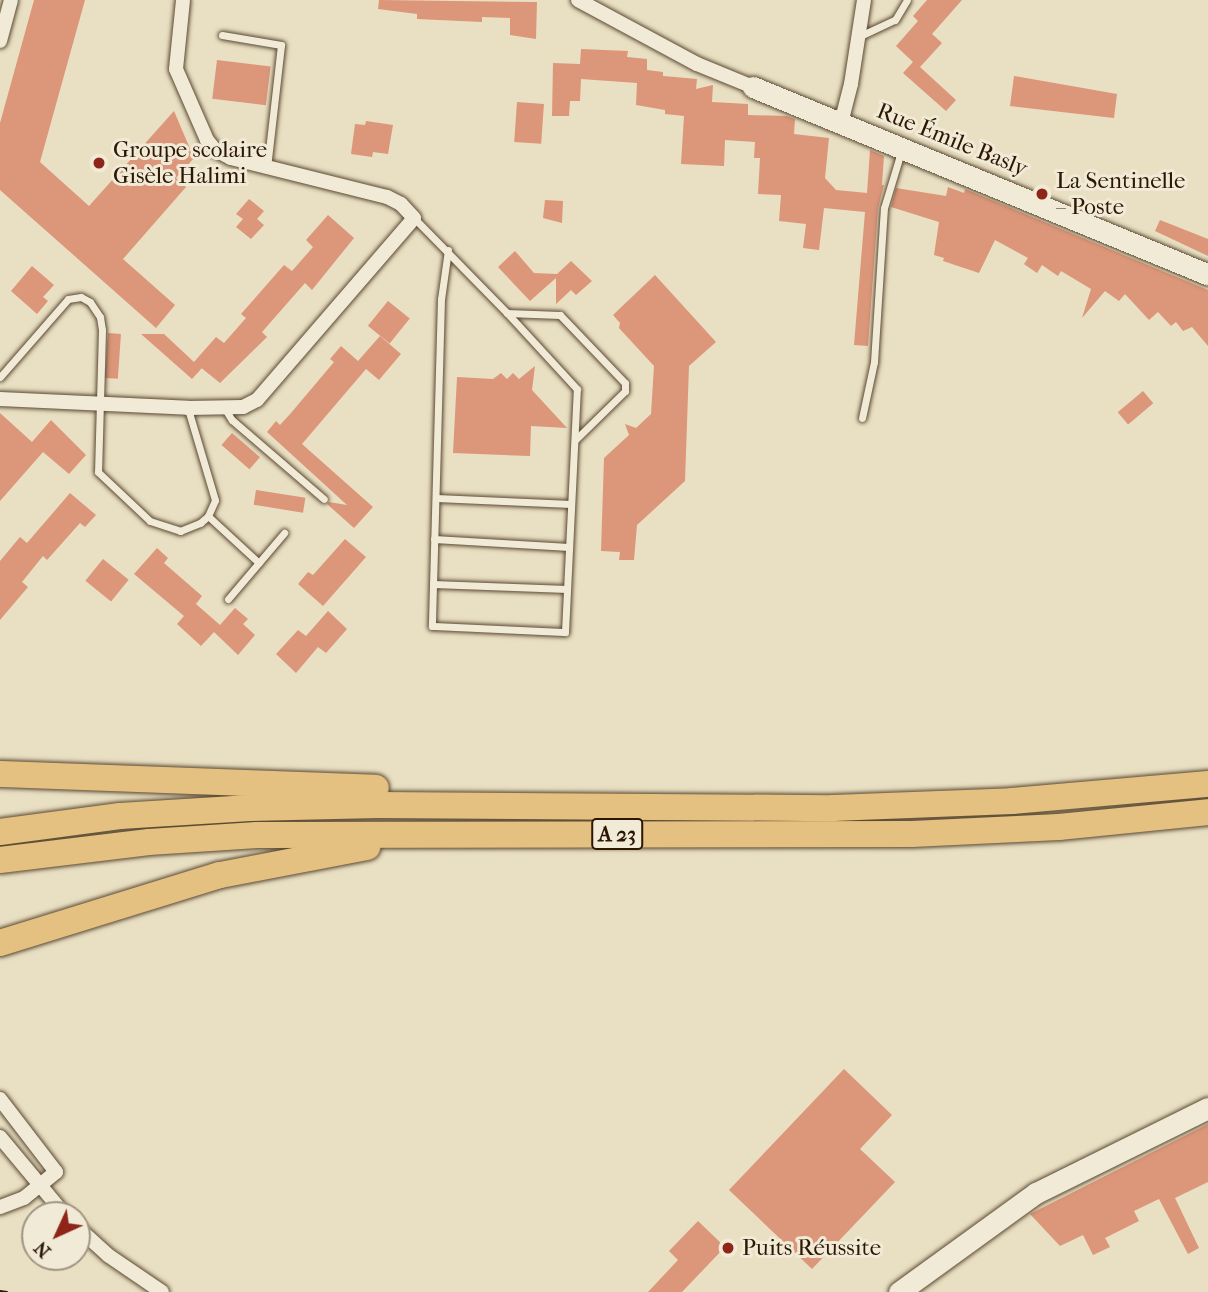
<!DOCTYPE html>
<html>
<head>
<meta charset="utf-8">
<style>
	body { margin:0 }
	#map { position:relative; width:1208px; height:1292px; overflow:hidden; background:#e9dfc2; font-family:"IM FELL French Canon",serif }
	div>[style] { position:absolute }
	.building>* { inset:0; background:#dc9679; transform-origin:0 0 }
	.roads { filter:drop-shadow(0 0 2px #5a4932) drop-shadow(0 0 2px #5a4932) }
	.lane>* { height:7px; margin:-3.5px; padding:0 3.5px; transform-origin:3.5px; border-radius:3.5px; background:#f1ead7 }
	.street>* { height:14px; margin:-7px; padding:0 7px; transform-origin:7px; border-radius:7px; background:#f1ead7 }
	.secondary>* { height:21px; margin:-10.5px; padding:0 10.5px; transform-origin:10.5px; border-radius:10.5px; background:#f1ead7 }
	.highway>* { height:26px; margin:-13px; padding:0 13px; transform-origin:13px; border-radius:13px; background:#e4c081 }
	.tram>* { height:2px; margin:-1px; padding:0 1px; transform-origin:1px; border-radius:1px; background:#2b1702 }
	.dots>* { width:19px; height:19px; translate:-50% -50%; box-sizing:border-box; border:4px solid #f1ead7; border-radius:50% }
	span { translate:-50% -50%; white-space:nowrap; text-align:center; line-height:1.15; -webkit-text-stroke:6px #f1ead7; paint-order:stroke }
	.shield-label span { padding:2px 5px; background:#f1ead7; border:2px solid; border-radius:5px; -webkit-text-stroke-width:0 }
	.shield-label { font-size:21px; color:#2b1702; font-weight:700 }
	.street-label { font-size:23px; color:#2b1702 }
	.poi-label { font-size:23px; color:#2b1702 }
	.left { translate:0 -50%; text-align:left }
	.north { position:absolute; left:21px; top:1201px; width:70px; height:70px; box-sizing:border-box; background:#f1ead7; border:2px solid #a29682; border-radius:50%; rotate:225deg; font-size:19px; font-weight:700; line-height:28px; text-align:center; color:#2b1702 }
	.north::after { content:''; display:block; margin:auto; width:24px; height:32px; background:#8f2418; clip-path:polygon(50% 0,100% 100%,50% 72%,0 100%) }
</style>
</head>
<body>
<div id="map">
	<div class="building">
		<div style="clip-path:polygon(34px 0,85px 0,40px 162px,89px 206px,174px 111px,194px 158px,176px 178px,186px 187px,123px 259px,175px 305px,156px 328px,0 190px,0 123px)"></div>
		<div style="clip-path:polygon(379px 0,537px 2px,536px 39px,510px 35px,510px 18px,482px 17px,482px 22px,417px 19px,417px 14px,378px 9px)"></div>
		<div style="clip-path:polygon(927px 0,962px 0,932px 34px,942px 43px,920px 67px,956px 100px,946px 111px,903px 73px,913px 62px,896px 46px,918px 21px,913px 16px)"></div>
		<div style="clip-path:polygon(581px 49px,628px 51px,627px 57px,647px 59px,647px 70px,663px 72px,663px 76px,697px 79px,696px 89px,713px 85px,712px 102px,748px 104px,748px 115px,787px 116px,795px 119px,794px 134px,829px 138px,825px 178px,836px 190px,867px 193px,870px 150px,884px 156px,882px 185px,884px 185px,878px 208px,868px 346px,854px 345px,865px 212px,824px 208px,819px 250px,803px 248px,806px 224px,779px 221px,781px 195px,758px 194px,760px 158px,754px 158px,755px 142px,725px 140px,724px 166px,681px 164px,684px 116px,665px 114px,665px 110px,636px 105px,637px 83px,581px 79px,580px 101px,570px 101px,569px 116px,552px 116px,553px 63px,580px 64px)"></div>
		<div style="left:217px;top:60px;width:54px;height:39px;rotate:7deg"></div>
		<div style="clip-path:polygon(1014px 76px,1117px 94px,1114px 118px,1010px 106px)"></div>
		<div style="left:517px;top:102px;width:27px;height:40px;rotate:4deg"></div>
		<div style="clip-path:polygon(366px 121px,393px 125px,388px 154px,373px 152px,372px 157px,351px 154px,355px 124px,365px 125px)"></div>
		<div style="clip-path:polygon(948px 187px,964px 193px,965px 189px,1208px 290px,1208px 346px,1192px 327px,1183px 331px,1176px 322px,1171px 326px,1158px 312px,1149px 320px,1125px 294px,1119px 301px,1105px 291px,1082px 318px,1091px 289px,1061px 271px,1058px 276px,1042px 265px,1037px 273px,1024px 264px,1028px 258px,995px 240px,979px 273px,943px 261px,944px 258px,934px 255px,939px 222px,891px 207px,896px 188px,946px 196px)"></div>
		<div style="clip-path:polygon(249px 199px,264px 211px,257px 219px,264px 225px,251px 239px,236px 227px,243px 219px,236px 214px)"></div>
		<div style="clip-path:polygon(545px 200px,563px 201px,562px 223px,543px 218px)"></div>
		<div style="clip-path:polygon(328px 215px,354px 238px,312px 290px,305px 283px,262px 332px,267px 337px,220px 383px,199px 366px,202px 368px,192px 379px,141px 334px,164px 334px,194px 362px,216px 337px,224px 343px,246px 318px,241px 314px,284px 265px,292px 271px,313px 247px,306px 240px)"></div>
		<div style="clip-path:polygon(1160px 220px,1208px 239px,1208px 256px,1155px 231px)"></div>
		<div style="clip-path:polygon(515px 251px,534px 273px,557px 274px,571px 261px,592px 281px,576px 295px,571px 290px,556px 304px,556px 278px,530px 301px,498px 267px)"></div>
		<div style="clip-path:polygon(32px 266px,54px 285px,43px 297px,48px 301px,37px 314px,11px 291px)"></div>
		<div style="clip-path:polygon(655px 275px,716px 342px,689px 366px,685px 481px,637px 525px,634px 560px,619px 560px,620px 552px,601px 551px,604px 458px,629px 435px,625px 424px,636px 428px,651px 414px,654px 366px,619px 328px,620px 323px,613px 315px)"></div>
		<div style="left:388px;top:301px;width:28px;height:32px;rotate:39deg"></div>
		<div style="left:108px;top:333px;width:13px;height:45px;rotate:4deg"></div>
		<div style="clip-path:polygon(380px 336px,401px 354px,379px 380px,366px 369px,302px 444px,373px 507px,354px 528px,327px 504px,329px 502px,347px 505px,267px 432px,276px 421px,280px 425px,291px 413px,334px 362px,330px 359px,341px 346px,358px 361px)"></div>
		<div style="clip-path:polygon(535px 366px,532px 390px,567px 428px,531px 426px,530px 456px,453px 453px,457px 377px,493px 379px,501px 373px,507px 379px,513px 373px,519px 379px)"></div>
		<div style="left:1143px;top:391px;width:16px;height:33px;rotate:50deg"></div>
		<div style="clip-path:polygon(0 413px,32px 442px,51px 420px,86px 455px,69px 474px,43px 452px,0 501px)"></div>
		<div style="left:232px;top:433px;width:37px;height:16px;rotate:41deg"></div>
		<div style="left:256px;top:490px;width:50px;height:15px;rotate:9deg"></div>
		<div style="clip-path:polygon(70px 493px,96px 515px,85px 527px,80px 523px,47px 560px,43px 556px,22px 582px,28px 587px,0 620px,0 561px,20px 537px,27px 543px)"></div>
		<div style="clip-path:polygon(345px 539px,366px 557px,323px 606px,298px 584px,308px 572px,313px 575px)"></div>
		<div style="clip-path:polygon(157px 548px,168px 558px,164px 563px,202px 596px,196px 604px,220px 625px,235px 608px,248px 619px,243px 624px,255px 635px,238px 655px,214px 632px,201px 646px,177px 624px,184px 616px,134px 574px)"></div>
		<div style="left:103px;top:559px;width:33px;height:28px;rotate:39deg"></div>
		<div style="clip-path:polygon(328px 611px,347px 629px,326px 653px,318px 647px,296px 673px,276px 654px,298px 630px,306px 636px)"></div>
		<div style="clip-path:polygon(844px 1069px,892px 1115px,860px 1149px,895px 1182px,812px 1269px,729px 1190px)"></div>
		<div style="clip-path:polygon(1208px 1124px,1208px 1182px,1175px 1198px,1199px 1248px,1188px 1254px,1159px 1199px,1134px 1211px,1139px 1221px,1105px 1238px,1110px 1247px,1093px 1255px,1083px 1235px,1060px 1246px,1030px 1214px)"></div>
		<div style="clip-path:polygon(698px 1221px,725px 1247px,682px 1292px,648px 1292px,678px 1260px,669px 1251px)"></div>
	</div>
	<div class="roads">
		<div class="lane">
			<div style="left:222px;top:35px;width:60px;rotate:9.6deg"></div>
			<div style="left:281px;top:45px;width:123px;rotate:96.5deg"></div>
			<div style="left:860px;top:36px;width:38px;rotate:-25deg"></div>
			<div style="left:895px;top:20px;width:23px;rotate:-59deg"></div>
			<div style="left:414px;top:218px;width:133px;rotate:45.6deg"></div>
			<div style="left:507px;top:313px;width:53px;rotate:2.2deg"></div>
			<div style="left:560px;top:315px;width:94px;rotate:46.3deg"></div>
			<div style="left:625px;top:383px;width:8px;rotate:90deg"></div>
			<div style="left:625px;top:391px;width:70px;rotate:135.6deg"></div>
			<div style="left:448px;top:250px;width:49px;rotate:98.1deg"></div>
			<div style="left:441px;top:299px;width:327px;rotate:91.6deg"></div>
			<div style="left:432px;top:626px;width:133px;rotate:2.6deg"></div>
			<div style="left:565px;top:632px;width:243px;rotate:-87.2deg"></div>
			<div style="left:577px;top:389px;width:103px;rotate:-132.6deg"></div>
			<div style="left:0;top:377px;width:103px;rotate:-48.9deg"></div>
			<div style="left:68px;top:299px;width:13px;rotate:-9deg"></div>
			<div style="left:81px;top:297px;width:10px;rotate:29deg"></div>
			<div style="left:90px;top:302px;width:18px;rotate:56deg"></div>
			<div style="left:100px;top:317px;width:13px;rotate:81deg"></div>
			<div style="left:102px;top:330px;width:142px;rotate:91.6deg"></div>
			<div style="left:98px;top:472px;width:71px;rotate:43.3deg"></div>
			<div style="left:150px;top:521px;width:32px;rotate:18deg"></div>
			<div style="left:180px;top:531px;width:22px;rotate:-22deg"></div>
			<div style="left:200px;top:523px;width:11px;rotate:-41deg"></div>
			<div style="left:208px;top:516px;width:17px;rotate:-66deg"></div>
			<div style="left:215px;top:500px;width:95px;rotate:-106.5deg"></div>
			<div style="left:225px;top:409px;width:13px;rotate:58deg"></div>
			<div style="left:232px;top:420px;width:121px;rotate:40.7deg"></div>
			<div style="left:862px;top:418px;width:57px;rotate:-77.9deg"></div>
			<div style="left:874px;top:362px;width:154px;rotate:-86.3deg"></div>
			<div style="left:884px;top:208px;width:59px;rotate:-73.1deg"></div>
			<div style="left:436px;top:498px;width:135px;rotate:2.5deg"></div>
			<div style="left:208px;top:516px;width:69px;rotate:42.7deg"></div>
			<div style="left:434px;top:539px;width:135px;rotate:3.4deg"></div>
			<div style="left:433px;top:584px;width:134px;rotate:2.1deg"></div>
			<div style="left:228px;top:599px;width:87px;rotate:-49.7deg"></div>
		</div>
		<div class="street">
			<div style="left:578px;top:0;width:135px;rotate:28.3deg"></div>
			<div style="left:697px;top:64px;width:61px;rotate:22.3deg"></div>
			<div style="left:0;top:41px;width:42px;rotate:-75deg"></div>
			<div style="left:841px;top:123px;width:40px;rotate:-75.6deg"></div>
			<div style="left:851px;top:84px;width:85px;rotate:-81.2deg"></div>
			<div style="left:0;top:399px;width:188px;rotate:2.7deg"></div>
			<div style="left:188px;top:408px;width:55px;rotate:-1deg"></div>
			<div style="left:243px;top:407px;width:16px;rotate:-27deg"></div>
			<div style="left:257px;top:400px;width:240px;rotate:-49.2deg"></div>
			<div style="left:414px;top:218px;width:19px;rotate:-133deg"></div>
			<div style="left:401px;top:204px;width:16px;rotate:-153deg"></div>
			<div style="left:387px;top:197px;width:161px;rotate:-166deg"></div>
			<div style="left:231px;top:158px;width:18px;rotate:-153deg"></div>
			<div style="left:215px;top:150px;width:13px;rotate:-129deg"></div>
			<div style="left:207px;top:140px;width:77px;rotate:-113.6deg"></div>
			<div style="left:176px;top:69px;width:69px;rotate:-84.2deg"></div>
			<div style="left:0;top:1099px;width:92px;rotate:52.5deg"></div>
			<div style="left:56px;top:1172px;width:41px;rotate:140.9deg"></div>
			<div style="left:24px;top:1198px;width:26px;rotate:159deg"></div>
			<div style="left:0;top:1137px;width:102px;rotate:50.2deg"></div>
			<div style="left:77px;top:1227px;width:43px;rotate:42.2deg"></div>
			<div style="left:109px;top:1256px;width:64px;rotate:34.2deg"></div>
		</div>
		<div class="secondary">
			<div style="left:753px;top:87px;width:492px;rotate:22.4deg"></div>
			<div style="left:899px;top:1292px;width:169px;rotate:-35.9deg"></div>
			<div style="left:1036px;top:1193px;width:192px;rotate:-26.3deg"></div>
		</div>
		<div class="highway">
			<div style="left:0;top:774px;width:376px;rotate:2.1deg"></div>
			<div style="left:0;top:832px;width:121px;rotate:-7.6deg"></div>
			<div style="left:120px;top:816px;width:130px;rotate:-3.5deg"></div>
			<div style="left:250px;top:808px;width:128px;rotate:-1.3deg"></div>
			<div style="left:378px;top:805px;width:455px;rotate:0.4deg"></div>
			<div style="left:833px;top:808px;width:179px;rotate:-2.2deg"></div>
			<div style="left:1012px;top:801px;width:197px;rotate:-5deg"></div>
			<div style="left:0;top:860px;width:150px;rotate:-6.9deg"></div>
			<div style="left:149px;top:842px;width:108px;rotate:-3.7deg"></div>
			<div style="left:257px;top:835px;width:655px;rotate:-0.09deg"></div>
			<div style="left:912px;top:834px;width:147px;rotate:-2.7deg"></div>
			<div style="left:1059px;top:827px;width:150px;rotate:-5.7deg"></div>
			<div style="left:0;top:943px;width:230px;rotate:-17.2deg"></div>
			<div style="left:220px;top:875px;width:150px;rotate:-10.8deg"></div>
		</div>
	</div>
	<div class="tram">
		<div style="left:0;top:1291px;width:7px;rotate:8deg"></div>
	</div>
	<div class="dots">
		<div style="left:99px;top:163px;background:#8f2418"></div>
		<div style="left:1042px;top:194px;background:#8f2418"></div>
		<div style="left:728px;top:1248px;background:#8f2418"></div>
	</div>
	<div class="shield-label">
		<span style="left:617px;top:834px">A 23</span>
	</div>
	<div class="street-label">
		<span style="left:952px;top:140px;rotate:22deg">Rue Émile Basly</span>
	</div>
	<div class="poi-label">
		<span class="left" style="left:113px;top:163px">Groupe scolaire<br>Gisèle Halimi</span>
		<span class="left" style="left:1056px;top:194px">La Sentinelle<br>– Poste</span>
		<span class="left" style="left:742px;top:1248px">Puits Réussite</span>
	</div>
	<div class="north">N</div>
</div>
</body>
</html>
